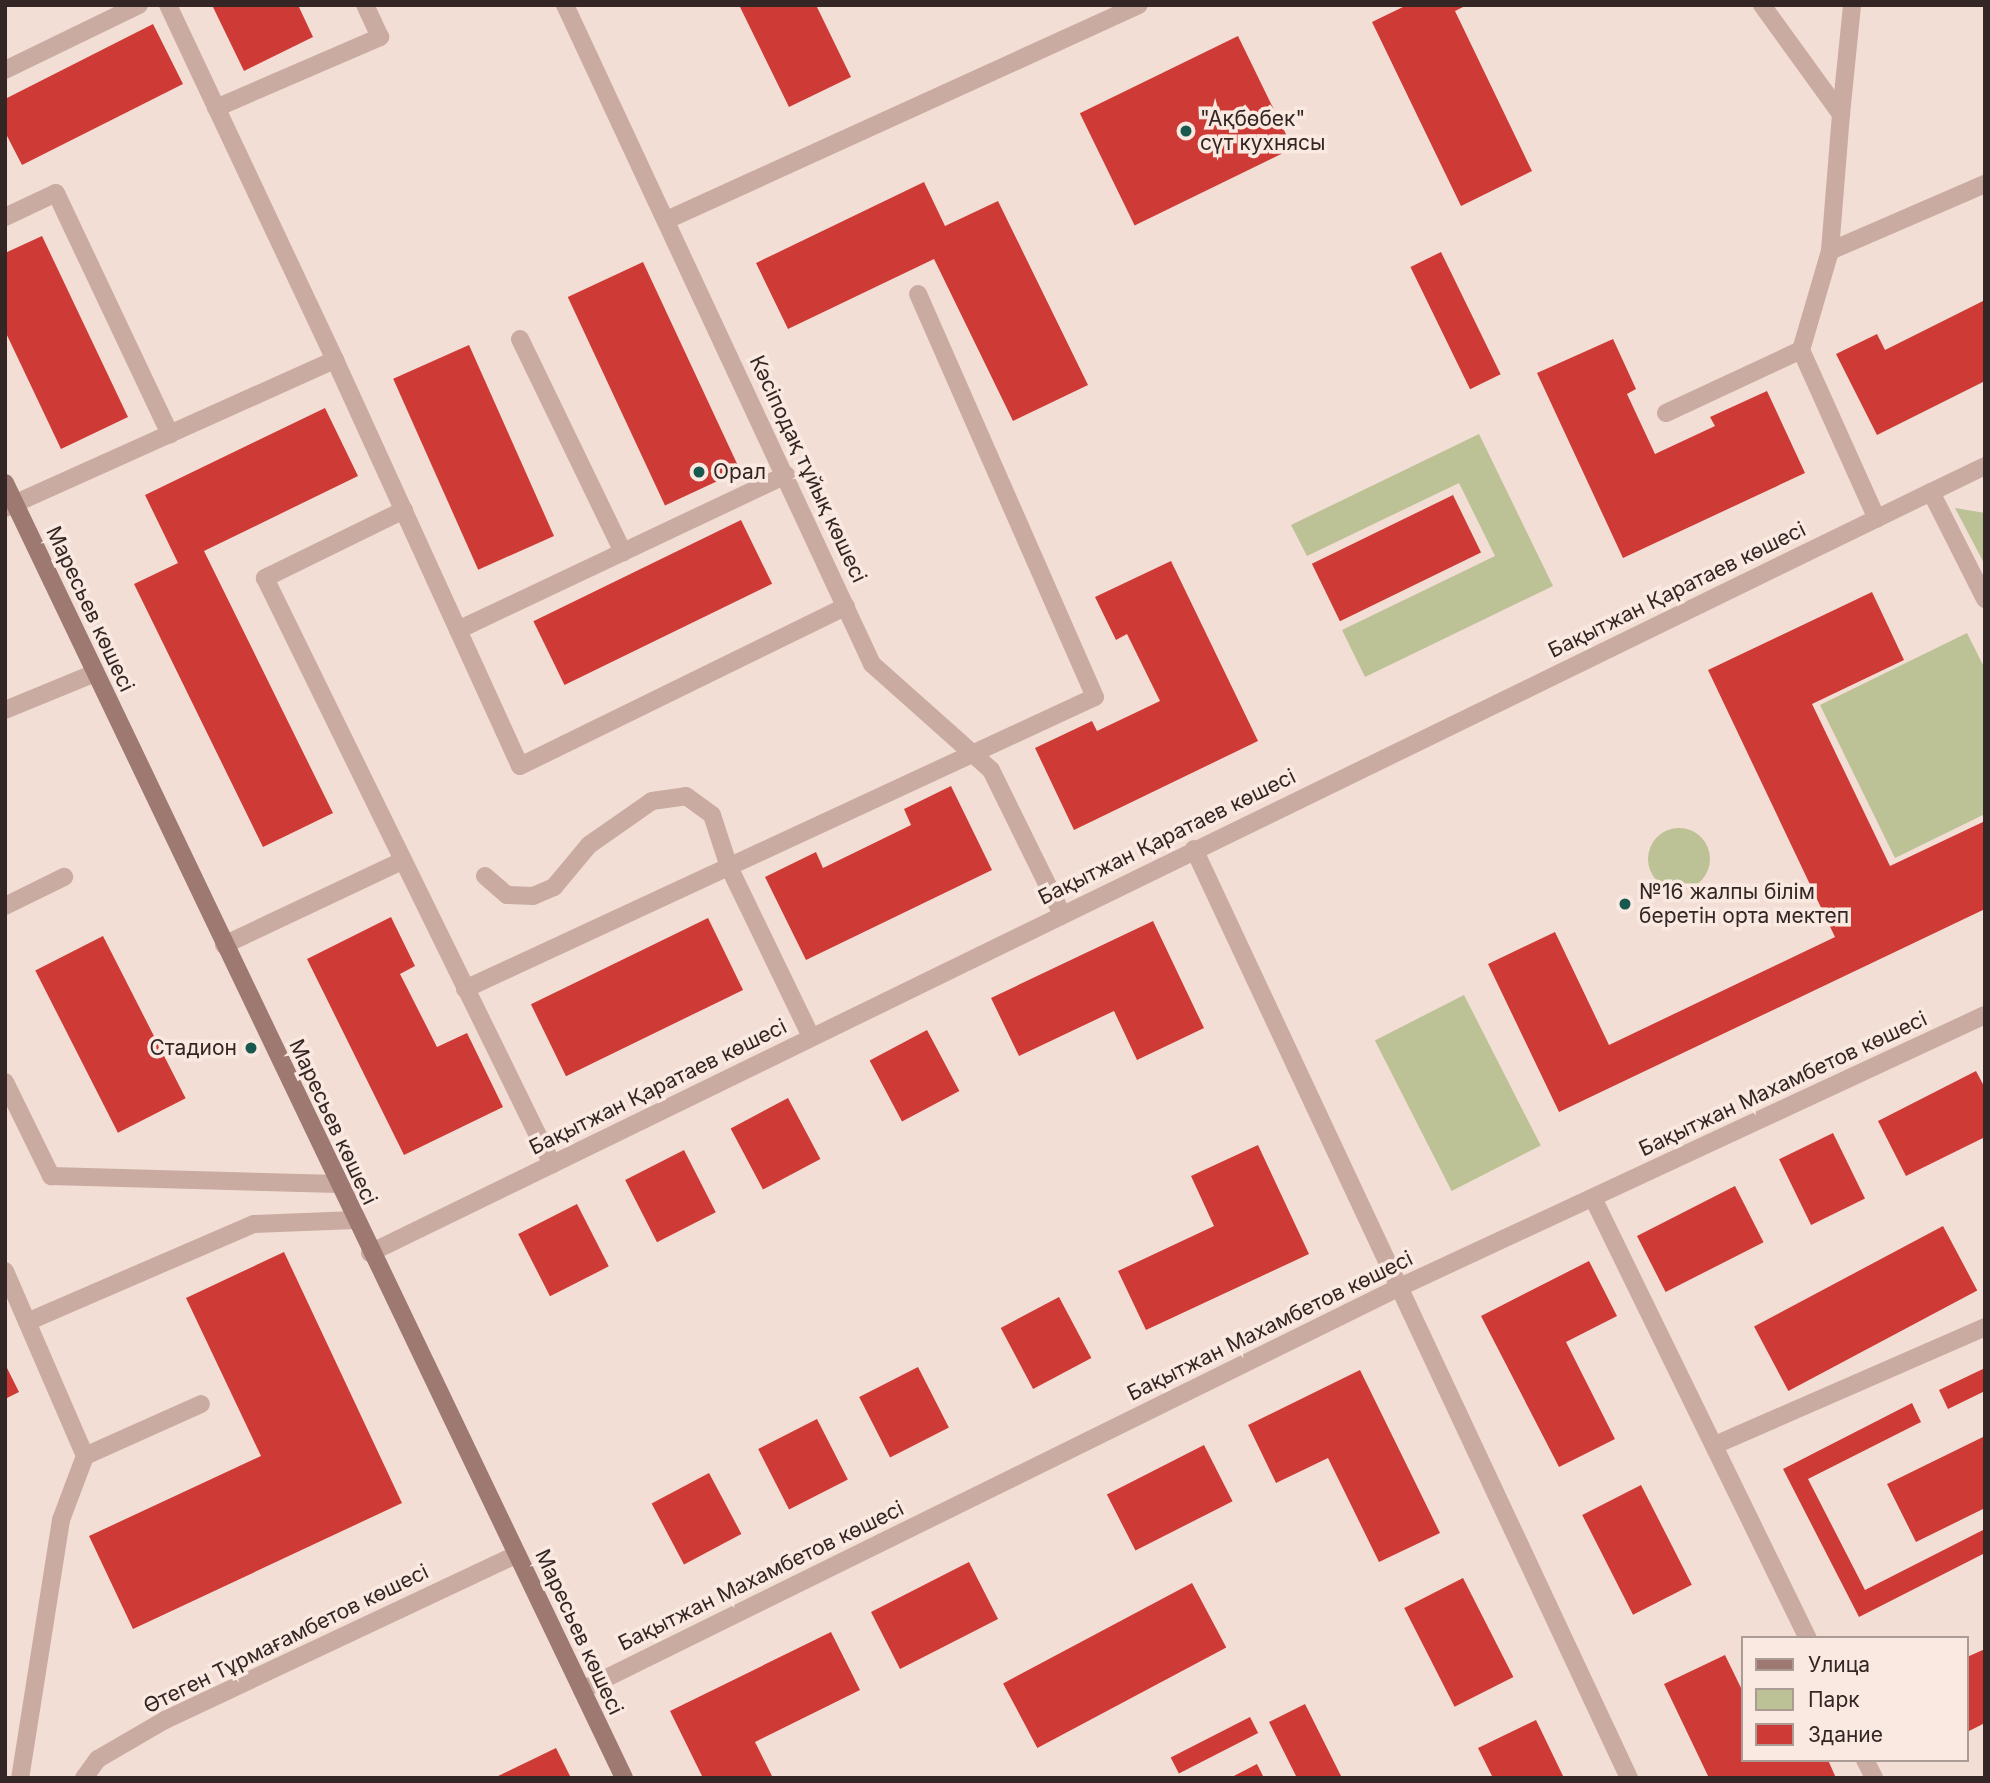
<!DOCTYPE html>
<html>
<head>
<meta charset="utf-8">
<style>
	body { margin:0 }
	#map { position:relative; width:1990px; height:1783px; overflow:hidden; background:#f2ded5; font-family:Inter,sans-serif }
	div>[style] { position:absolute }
	.green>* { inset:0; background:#bcc295; transform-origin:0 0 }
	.round { border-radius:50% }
	.building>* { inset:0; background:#ce3b37; transform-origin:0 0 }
	.service>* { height:18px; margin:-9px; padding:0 9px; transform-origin:9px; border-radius:9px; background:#caaba1 }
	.minor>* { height:18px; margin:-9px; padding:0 9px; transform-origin:9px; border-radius:9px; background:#caaba1 }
	.tertiary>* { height:18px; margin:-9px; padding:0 9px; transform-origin:9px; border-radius:9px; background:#caaba1 }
	.secondary>* { height:18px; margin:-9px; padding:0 9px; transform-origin:9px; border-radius:9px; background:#9e7972 }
	.dots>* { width:19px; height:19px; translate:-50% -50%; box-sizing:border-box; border:4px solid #fae9e1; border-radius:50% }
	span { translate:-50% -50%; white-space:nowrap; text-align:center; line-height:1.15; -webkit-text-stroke:7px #fae9e1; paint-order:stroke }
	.poi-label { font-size:21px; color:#342624 }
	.left { translate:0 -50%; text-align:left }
	.right { translate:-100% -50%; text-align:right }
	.street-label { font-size:21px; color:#342624 }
	.frame { position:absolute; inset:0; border:7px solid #342624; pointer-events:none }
	.legend { position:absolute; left:1741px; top:1636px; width:228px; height:126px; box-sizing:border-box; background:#fae9e1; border:2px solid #ab9b95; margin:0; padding:9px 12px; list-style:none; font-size:21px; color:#342624 }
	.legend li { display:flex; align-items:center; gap:14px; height:35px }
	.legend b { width:35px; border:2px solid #ab9b95 }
</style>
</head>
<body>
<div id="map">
	<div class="green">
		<div style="clip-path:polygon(1479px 434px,1553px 586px,1365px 677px,1342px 630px,1495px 556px,1459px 483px,1307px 556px,1291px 525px)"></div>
		<div style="clip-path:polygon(1955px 508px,1985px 513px,1985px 565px)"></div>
		<div style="clip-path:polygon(1967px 633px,1985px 669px,1985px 814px,1895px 858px,1820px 705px)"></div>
		<div class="round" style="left:1648px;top:828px;width:62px;height:62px"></div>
		<div style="left:1464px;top:995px;width:169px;height:100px;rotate:63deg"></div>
	</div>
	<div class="building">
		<div style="clip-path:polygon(212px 5px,298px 5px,313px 37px,244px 71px)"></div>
		<div style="clip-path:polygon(739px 5px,816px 5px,851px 77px,789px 107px)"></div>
		<div style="clip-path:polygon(1407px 5px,1467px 5px,1455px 11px,1532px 171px,1461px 206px,1372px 22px)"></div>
		<div style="clip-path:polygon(153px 24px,183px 84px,22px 165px,5px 132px,5px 99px)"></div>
		<div style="left:1238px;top:36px;width:125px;height:176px;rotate:64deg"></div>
		<div style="clip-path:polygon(924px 182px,945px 226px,998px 201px,1088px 385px,1013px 421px,934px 259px,788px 329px,756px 263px)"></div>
		<div style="clip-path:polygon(42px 236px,128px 417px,61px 449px,5px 331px,5px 253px)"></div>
		<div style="left:1441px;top:252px;width:136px;height:34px;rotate:64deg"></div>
		<div style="left:643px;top:262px;width:230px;height:83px;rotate:65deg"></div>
		<div style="clip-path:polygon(1985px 300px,1985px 381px,1877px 435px,1836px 354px,1877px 334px,1885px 350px)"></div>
		<div style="clip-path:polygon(1613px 339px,1636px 389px,1627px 394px,1655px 454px,1715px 426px,1710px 417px,1767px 391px,1805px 473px,1623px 558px,1537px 373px)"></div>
		<div style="left:469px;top:345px;width:209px;height:83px;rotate:66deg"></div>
		<div style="clip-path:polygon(325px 408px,358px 476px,204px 551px,333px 813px,263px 847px,134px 584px,178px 563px,145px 495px)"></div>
		<div style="left:1453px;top:495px;width:64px;height:157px;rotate:64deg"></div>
		<div style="left:741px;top:520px;width:71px;height:231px;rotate:64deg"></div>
		<div style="clip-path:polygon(1171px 561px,1258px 741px,1074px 830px,1035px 748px,1092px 721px,1097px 731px,1160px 701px,1127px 634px,1116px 640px,1095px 597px)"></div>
		<div style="clip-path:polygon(1872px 592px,1904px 660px,1812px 704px,1890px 866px,1985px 821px,1985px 909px,1559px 1112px,1488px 964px,1555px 932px,1609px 1045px,1835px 937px,1708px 670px)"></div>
		<div style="clip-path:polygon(951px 786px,992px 870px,806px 960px,765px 877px,816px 852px,823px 868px,911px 825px,904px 809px)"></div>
		<div style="clip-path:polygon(391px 917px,415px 966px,400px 974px,437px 1047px,467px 1033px,503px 1107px,404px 1155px,307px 959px)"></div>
		<div style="left:708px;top:918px;width:80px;height:197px;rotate:64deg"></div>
		<div style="clip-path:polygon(1153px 921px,1204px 1028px,1137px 1060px,1114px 1011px,1019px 1056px,991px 998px)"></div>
		<div style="left:103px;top:936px;width:182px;height:76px;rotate:63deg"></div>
		<div style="left:927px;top:1030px;width:69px;height:65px;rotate:62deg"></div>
		<div style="clip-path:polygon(1976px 1071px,1985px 1088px,1985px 1137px,1906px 1176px,1878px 1121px)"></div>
		<div style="left:788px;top:1098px;width:69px;height:65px;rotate:62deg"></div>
		<div style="left:1833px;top:1133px;width:73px;height:60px;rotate:64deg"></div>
		<div style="clip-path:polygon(1258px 1145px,1309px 1254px,1146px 1330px,1118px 1271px,1214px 1226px,1191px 1176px)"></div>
		<div style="left:684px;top:1150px;width:70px;height:66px;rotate:63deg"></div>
		<div style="left:1735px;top:1186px;width:63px;height:110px;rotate:63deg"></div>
		<div style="left:577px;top:1204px;width:70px;height:66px;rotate:63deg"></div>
		<div style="left:1943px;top:1226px;width:73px;height:214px;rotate:62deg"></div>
		<div style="clip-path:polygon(284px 1252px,402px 1503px,133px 1629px,89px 1536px,261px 1456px,186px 1298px)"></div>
		<div style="clip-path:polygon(1589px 1261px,1617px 1316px,1566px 1342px,1615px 1439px,1559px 1467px,1481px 1316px)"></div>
		<div style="left:1059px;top:1297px;width:69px;height:66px;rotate:62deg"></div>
		<div style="clip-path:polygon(5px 1364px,19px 1392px,5px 1399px)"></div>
		<div style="left:918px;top:1367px;width:68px;height:66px;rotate:63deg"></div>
		<div style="clip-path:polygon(1985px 1368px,1985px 1391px,1948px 1409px,1939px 1390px)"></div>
		<div style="clip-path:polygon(1360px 1370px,1440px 1533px,1379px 1562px,1328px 1458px,1276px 1483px,1248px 1425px)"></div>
		<div style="clip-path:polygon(1912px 1403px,1921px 1422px,1808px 1479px,1865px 1590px,1985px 1529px,1985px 1553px,1859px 1617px,1783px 1469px)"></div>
		<div style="left:817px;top:1419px;width:68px;height:66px;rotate:63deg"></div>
		<div style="clip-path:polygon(1985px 1436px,1985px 1508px,1916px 1542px,1887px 1484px)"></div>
		<div style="left:1204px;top:1445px;width:63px;height:109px;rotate:63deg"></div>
		<div style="left:709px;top:1473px;width:69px;height:65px;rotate:62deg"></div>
		<div style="left:1641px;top:1485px;width:112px;height:66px;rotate:63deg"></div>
		<div style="left:969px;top:1562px;width:64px;height:110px;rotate:63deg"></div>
		<div style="left:1463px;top:1578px;width:111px;height:66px;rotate:63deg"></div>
		<div style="left:1192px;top:1583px;width:73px;height:214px;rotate:62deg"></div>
		<div style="clip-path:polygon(831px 1632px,860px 1690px,755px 1742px,773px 1778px,703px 1778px,670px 1711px)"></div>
		<div style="clip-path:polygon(1985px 1649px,1985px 1723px,1967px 1732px,1967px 1657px)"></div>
		<div style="clip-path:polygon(1725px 1655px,1743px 1692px,1743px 1760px,1828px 1760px,1836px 1778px,1709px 1778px,1664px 1684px)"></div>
		<div style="clip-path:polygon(1305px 1704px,1342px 1778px,1297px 1778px,1269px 1722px)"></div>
		<div style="left:1250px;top:1717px;width:18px;height:89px;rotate:63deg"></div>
		<div style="clip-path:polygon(1536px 1720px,1564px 1778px,1493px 1778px,1478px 1748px)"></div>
		<div style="clip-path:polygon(556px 1748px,571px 1778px,494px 1778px)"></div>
		<div style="clip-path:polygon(1257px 1764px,1264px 1778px,1230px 1778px)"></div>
	</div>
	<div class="service">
		<div style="left:168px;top:5px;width:392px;rotate:64.8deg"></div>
		<div style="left:565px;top:5px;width:727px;rotate:65.02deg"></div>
		<div style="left:872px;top:664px;width:159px;rotate:41.7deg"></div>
		<div style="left:991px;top:770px;width:161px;rotate:63.8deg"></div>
		<div style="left:1762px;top:5px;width:135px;rotate:54.1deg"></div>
		<div style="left:1841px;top:114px;width:137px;rotate:94.6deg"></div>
		<div style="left:1830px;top:251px;width:103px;rotate:106.3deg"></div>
		<div style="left:1801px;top:350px;width:185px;rotate:65.8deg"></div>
		<div style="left:5px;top:70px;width:149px;rotate:-25.9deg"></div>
		<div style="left:216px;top:108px;width:179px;rotate:-23.4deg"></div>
		<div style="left:380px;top:37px;width:35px;rotate:-115deg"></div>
		<div style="left:1841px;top:114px;width:110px;rotate:-84.2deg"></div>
		<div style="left:5px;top:217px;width:56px;rotate:-25.2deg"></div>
		<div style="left:56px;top:193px;width:267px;rotate:64.7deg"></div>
		<div style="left:669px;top:219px;width:516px;rotate:-24.48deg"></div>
		<div style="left:1830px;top:251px;width:169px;rotate:-23.4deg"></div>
		<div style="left:520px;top:339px;width:237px;rotate:64.2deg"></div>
		<div style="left:1666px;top:413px;width:149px;rotate:-25deg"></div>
		<div style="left:5px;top:508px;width:362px;rotate:-24.2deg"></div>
		<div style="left:335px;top:360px;width:446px;rotate:65.5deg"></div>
		<div style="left:520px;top:766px;width:363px;rotate:-26.1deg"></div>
		<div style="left:404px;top:510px;width:155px;rotate:153.9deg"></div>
		<div style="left:265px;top:578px;width:653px;rotate:63.91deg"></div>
		<div style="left:458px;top:630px;width:363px;rotate:-25.3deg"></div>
		<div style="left:5px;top:710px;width:97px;rotate:-22.3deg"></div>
		<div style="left:485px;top:876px;width:29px;rotate:41deg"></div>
		<div style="left:507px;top:895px;width:26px;rotate:2deg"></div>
		<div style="left:533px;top:896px;width:23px;rotate:-23deg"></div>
		<div style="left:554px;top:887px;width:55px;rotate:-50.2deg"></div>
		<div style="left:589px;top:845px;width:77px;rotate:-34.9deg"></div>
		<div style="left:652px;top:801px;width:34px;rotate:-8deg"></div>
		<div style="left:686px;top:796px;width:32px;rotate:36deg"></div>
		<div style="left:712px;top:815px;width:55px;rotate:71.9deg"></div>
		<div style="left:729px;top:867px;width:189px;rotate:64.2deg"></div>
		<div style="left:5px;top:906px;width:66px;rotate:-26.2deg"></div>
		<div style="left:224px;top:945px;width:197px;rotate:-25.3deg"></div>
		<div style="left:465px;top:989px;width:694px;rotate:-24.87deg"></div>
		<div style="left:1095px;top:697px;width:440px;rotate:-113.7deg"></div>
		<div style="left:5px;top:1082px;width:105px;rotate:63.9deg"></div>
		<div style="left:51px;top:1176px;width:287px;rotate:1.6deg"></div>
		<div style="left:5px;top:1271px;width:202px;rotate:66.6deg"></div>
		<div style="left:85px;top:1456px;width:68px;rotate:110.6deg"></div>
		<div style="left:61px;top:1520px;width:261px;rotate:99deg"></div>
		<div style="left:27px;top:1322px;width:247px;rotate:-23.4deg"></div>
		<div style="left:254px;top:1224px;width:101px;rotate:-2.3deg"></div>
		<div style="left:85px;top:1456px;width:127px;rotate:-24.1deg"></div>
	</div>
	<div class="minor">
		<div style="left:1194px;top:849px;width:1026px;rotate:64.91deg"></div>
		<div style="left:1593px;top:1198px;width:490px;rotate:64deg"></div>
		<div style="left:370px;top:1253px;width:1737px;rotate:-25.99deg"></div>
		<div style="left:1715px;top:1445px;width:295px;rotate:-23.6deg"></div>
		<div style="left:582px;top:1690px;width:912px;rotate:-26.23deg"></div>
		<div style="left:1400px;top:1287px;width:645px;rotate:-24.94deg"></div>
		<div style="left:1865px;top:1760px;width:20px;rotate:63deg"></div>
		<div style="left:84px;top:1778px;width:24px;rotate:-54deg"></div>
		<div style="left:98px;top:1759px;width:78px;rotate:-30.2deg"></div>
		<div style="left:165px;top:1720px;width:389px;rotate:-25.2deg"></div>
	</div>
	<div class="tertiary">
		<div style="left:1985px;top:466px;width:60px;rotate:154.3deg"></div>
		<div style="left:1931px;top:492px;width:120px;rotate:63.2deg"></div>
	</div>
	<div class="secondary">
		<div style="left:5px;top:483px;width:1435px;rotate:64.45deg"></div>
	</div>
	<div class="dots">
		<div style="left:1186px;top:131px;background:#18584e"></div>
		<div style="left:699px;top:472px;background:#18584e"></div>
		<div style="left:1625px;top:904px;background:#18584e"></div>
		<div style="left:251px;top:1048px;background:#18584e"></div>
	</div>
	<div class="poi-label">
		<span class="left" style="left:1200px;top:131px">"Ақбөбек"<br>сүт кухнясы</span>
		<span class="left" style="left:713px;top:472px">Орал</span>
		<span class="left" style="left:1639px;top:904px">№16 жалпы білім<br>беретін орта мектеп</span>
		<span class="right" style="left:237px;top:1048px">Стадион</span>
	</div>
	<div class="street-label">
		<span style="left:808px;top:469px;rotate:65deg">Кәсіподақ тұйық көшесі</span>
		<span style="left:1677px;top:590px;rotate:-26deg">Бақытжан Қаратаев көшесі</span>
		<span style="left:90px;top:609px;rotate:65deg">Маресьев көшесі</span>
		<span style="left:1167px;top:837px;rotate:-26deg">Бақытжан Қаратаев көшесі</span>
		<span style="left:1783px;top:1084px;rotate:-25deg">Бақытжан Махамбетов көшесі</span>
		<span style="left:658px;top:1087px;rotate:-26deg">Бақытжан Қаратаев көшесі</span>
		<span style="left:333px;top:1122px;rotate:65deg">Маресьев көшесі</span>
		<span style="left:1270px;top:1326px;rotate:-26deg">Бақытжан Махамбетов көшесі</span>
		<span style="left:761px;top:1576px;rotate:-26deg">Бақытжан Махамбетов көшесі</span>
		<span style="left:579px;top:1632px;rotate:65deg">Маресьев көшесі</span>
		<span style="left:286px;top:1639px;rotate:-26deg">Өтеген Тұрмағамбетов көшесі</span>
	</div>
	<div class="frame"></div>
	<ul class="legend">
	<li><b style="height:9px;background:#9e7972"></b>Улица</li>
	<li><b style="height:19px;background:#bcc295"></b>Парк</li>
	<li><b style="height:19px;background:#ce3b37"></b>Здание</li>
	</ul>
</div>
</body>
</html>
